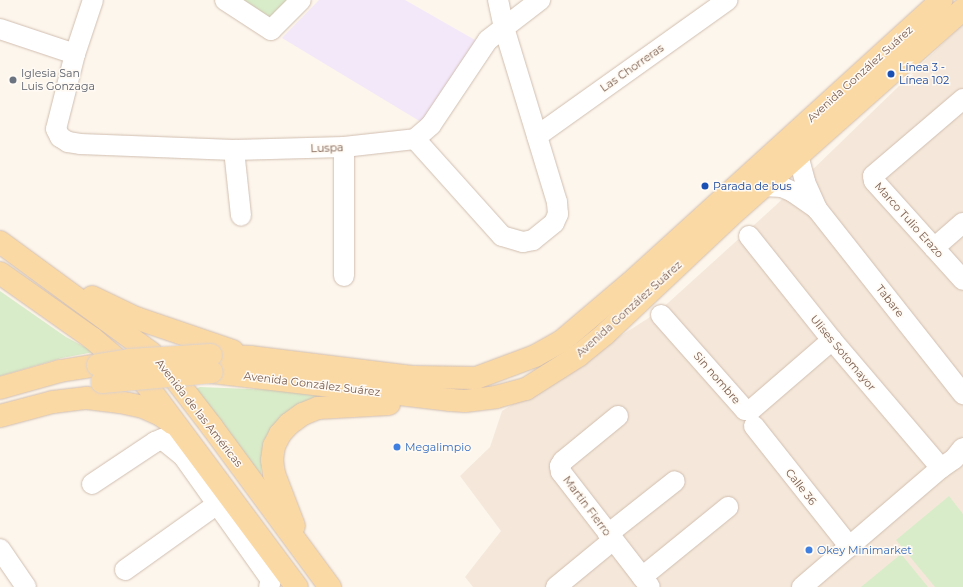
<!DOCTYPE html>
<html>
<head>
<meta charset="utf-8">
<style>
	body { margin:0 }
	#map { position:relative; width:963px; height:587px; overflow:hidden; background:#fdf6ec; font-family:Montserrat,sans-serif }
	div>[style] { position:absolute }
	.residential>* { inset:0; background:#f5e8da }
	.education>* { inset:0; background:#f3e8fa }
	.green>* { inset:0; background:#d8ecc9 }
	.roads { filter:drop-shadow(0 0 1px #d1beb0) drop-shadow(0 0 1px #d1beb0) }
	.minor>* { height:20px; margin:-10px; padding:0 10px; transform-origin:10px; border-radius:10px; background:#fff }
	.major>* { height:22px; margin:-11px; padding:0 11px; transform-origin:11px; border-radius:11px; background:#fbd9a5 }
	.bridges { filter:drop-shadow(0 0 1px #dad1cd) drop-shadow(0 0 1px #dad1cd) }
	.major-bridge>* { height:22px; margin:-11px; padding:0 11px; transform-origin:11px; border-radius:11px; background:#fbd9a5 }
	.dots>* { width:11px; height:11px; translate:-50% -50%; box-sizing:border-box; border:2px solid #fffaf3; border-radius:50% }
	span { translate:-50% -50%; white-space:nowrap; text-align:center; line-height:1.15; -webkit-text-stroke:3px #fffaf3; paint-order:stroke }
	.street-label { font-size:11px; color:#7a5c4d }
	.transit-label { font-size:11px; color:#164399 }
	.left { translate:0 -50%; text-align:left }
	.worship-label { font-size:11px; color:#5b616d }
	.shop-label { font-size:11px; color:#366cbe }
</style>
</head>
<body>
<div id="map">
	<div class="residential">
		<div style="clip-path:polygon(963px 24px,963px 587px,473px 587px,465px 577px,501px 531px,460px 476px,490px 447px,502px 411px,658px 312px,775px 206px)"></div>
	</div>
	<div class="education">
		<div style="clip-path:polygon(319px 0,405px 0,482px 44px,426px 125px,282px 38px)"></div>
	</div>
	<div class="green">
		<div style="clip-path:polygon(237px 0,292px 0,272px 20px)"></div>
		<div style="clip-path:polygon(0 291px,66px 337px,94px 352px,62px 358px,0 376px)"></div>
		<div style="clip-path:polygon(200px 387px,279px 390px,335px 398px,266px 439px,260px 478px,192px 390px)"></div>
		<div style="clip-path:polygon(949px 496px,963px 514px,963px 587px,935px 587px,896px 540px)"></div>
		<div style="clip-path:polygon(901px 554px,928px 587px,861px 587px)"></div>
	</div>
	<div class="roads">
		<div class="minor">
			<div style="left:93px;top:0;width:57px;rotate:108.4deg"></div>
			<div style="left:75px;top:54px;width:77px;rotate:104.2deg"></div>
			<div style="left:56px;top:129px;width:9px;rotate:63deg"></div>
			<div style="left:60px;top:137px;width:9px;rotate:32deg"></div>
			<div style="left:68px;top:142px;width:12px;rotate:9deg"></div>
			<div style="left:80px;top:144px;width:154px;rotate:2.2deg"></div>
			<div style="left:234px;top:150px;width:110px;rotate:-1.6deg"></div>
			<div style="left:344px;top:147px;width:71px;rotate:-6.4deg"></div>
			<div style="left:415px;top:139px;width:21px;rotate:-41deg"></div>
			<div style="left:431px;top:125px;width:102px;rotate:-56.2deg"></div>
			<div style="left:488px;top:40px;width:66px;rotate:-37.6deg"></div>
			<div style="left:225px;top:0;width:55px;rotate:33.1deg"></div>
			<div style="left:271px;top:30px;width:42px;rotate:-45deg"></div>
			<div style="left:0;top:29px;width:79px;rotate:18.4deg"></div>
			<div style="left:963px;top:99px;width:118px;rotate:139.5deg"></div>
			<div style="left:873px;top:176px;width:5px;rotate:79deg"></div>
			<div style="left:874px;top:181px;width:133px;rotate:48deg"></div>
			<div style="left:537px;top:136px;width:234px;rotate:-35.5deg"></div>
			<div style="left:415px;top:139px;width:130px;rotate:48.1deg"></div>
			<div style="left:502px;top:236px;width:22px;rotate:16deg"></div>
			<div style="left:523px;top:242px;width:10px;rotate:-11deg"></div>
			<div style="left:533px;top:240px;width:27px;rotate:-39deg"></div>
			<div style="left:554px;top:223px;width:10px;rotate:-66deg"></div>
			<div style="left:558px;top:214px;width:12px;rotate:-95deg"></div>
			<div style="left:557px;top:202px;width:182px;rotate:-106.9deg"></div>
			<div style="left:504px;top:28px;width:29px;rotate:-102deg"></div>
			<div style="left:234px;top:150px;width:66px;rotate:83.9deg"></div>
			<div style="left:798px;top:155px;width:28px;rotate:75deg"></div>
			<div style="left:805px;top:182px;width:30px;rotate:66deg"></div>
			<div style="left:817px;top:209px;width:236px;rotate:51.7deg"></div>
			<div style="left:763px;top:186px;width:19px;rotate:3deg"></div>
			<div style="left:782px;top:187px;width:12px;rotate:24deg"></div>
			<div style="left:793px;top:192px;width:29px;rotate:35deg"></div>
			<div style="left:749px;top:236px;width:133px;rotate:51.4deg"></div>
			<div style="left:832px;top:340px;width:168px;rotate:49.6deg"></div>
			<div style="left:934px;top:248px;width:38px;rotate:-41deg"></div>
			<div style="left:344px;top:276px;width:129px;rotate:-90deg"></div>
			<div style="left:661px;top:315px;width:127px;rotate:48.5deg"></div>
			<div style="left:745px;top:410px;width:6px"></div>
			<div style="left:751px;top:410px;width:107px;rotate:-40.8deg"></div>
			<div style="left:618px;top:416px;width:71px;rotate:140.7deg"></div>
			<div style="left:563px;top:461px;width:6px;rotate:121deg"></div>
			<div style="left:560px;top:466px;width:6px;rotate:81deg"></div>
			<div style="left:561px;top:472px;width:145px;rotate:52.3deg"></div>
			<div style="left:754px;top:426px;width:154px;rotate:51.6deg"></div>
			<div style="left:92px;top:484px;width:76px;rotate:-33.7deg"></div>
			<div style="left:155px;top:442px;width:8px;rotate:-23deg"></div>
			<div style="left:162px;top:439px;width:27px;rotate:39deg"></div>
			<div style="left:183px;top:456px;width:152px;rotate:54.6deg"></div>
			<div style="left:271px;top:580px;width:7px;rotate:106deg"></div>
			<div style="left:608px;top:534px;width:85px;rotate:-38.3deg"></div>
			<div style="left:0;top:549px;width:46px;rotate:55.6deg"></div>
			<div style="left:125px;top:570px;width:112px;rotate:-35.5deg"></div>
			<div style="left:642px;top:577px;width:111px;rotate:-39.1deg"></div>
			<div style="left:556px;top:587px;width:74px;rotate:-39.5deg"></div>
			<div style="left:802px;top:587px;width:183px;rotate:-40.6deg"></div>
			<div style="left:941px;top:468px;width:16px;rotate:-35deg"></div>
			<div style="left:954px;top:459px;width:14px;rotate:-51deg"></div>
		</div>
		<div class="major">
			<div style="left:0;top:242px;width:187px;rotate:36.3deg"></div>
			<div style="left:151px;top:353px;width:30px;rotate:46deg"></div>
			<div style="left:172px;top:375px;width:66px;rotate:52.4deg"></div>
			<div style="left:212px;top:427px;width:199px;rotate:53.6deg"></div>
			<div style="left:0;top:273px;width:113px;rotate:35.2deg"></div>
			<div style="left:92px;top:338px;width:71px;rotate:40.4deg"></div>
			<div style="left:146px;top:384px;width:253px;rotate:53.4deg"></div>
			<div style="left:92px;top:297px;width:49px;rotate:25.5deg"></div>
			<div style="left:136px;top:318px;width:102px;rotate:18.8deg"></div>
			<div style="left:211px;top:355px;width:39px;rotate:3deg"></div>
			<div style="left:250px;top:357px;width:165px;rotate:7deg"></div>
			<div style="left:414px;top:377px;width:62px;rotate:0.9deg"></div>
			<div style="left:476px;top:378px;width:63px;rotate:-20.4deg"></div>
			<div style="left:535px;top:356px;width:31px;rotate:-29deg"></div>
			<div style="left:562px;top:341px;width:97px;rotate:-40.4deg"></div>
			<div style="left:636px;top:278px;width:413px;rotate:-42.3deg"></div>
			<div style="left:212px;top:372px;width:240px;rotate:6.7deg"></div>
			<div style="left:450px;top:400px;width:15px;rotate:4deg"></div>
			<div style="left:465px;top:401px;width:31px;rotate:-7deg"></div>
			<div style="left:496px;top:397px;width:31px;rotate:-15deg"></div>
			<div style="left:526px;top:389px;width:62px;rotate:-32.4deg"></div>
			<div style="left:578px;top:356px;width:35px;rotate:-39deg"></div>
			<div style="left:605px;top:334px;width:170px;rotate:-43.3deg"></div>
			<div style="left:729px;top:217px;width:313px;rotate:-41.6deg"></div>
			<div style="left:0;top:388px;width:62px;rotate:-15.8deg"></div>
			<div style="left:60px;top:371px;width:38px;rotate:-9deg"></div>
			<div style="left:0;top:416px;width:55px;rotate:-14.8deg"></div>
			<div style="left:53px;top:402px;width:34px;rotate:-7deg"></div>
			<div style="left:87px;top:398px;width:33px;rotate:7deg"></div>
			<div style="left:120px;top:402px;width:24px;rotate:12deg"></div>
			<div style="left:143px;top:407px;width:20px;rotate:24deg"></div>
			<div style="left:161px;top:415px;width:14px;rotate:36deg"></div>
			<div style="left:294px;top:526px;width:56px;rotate:-111deg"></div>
			<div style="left:274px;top:474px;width:14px;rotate:-98deg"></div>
			<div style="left:272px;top:460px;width:14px;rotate:-82deg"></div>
			<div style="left:274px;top:446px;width:13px;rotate:-63deg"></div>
			<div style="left:280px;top:434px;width:13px;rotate:-48deg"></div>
			<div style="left:289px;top:424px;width:17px;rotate:-36deg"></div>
			<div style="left:303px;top:414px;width:16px;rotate:-22deg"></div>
			<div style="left:318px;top:408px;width:71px;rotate:-3.2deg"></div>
		</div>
	</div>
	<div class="bridges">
		<div class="major-bridge">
			<div style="left:98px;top:365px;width:32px;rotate:-9deg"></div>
			<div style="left:130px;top:360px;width:81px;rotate:-3.5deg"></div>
			<div style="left:102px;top:382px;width:110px;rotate:-5.2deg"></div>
		</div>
	</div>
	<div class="dots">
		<div style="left:891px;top:74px;background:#1a4fb4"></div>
		<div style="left:13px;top:80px;background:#6b7280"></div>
		<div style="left:705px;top:186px;background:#1a4fb4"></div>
		<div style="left:397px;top:447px;background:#3f7fe0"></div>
		<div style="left:809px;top:550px;background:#3f7fe0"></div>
	</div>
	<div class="street-label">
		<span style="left:632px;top:68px;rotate:-35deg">Las Chorreras</span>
		<span style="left:860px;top:74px;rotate:-42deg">Avenida González Suárez</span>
		<span style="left:327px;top:148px;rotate:-2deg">Luspa</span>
		<span style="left:909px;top:220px;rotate:48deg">Marco Tulio Erazo</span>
		<span style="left:890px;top:301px;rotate:52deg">Tabare</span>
		<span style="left:629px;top:309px;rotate:-42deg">Avenida González Suárez</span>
		<span style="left:843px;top:353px;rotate:50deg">Ulises Sotomayor</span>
		<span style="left:717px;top:378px;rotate:49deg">Sin nombre</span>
		<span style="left:312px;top:384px;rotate:7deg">Avenida González Suárez</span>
		<span style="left:199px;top:413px;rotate:52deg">Avenida de las Américas</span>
		<span style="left:801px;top:487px;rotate:52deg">Calle 36</span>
		<span style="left:587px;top:506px;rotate:53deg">Martin Fierro</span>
	</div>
	<div class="transit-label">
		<span class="left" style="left:899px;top:74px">Línea 3 -<br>Línea 102</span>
		<span class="left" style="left:713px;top:186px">Parada de bus</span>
	</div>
	<div class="worship-label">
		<span class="left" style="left:21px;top:80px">Iglesia San<br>Luis Gonzaga</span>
	</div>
	<div class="shop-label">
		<span class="left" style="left:405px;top:447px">Megalimpio</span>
		<span class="left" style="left:817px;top:550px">Okey Minimarket</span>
	</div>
</div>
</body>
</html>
